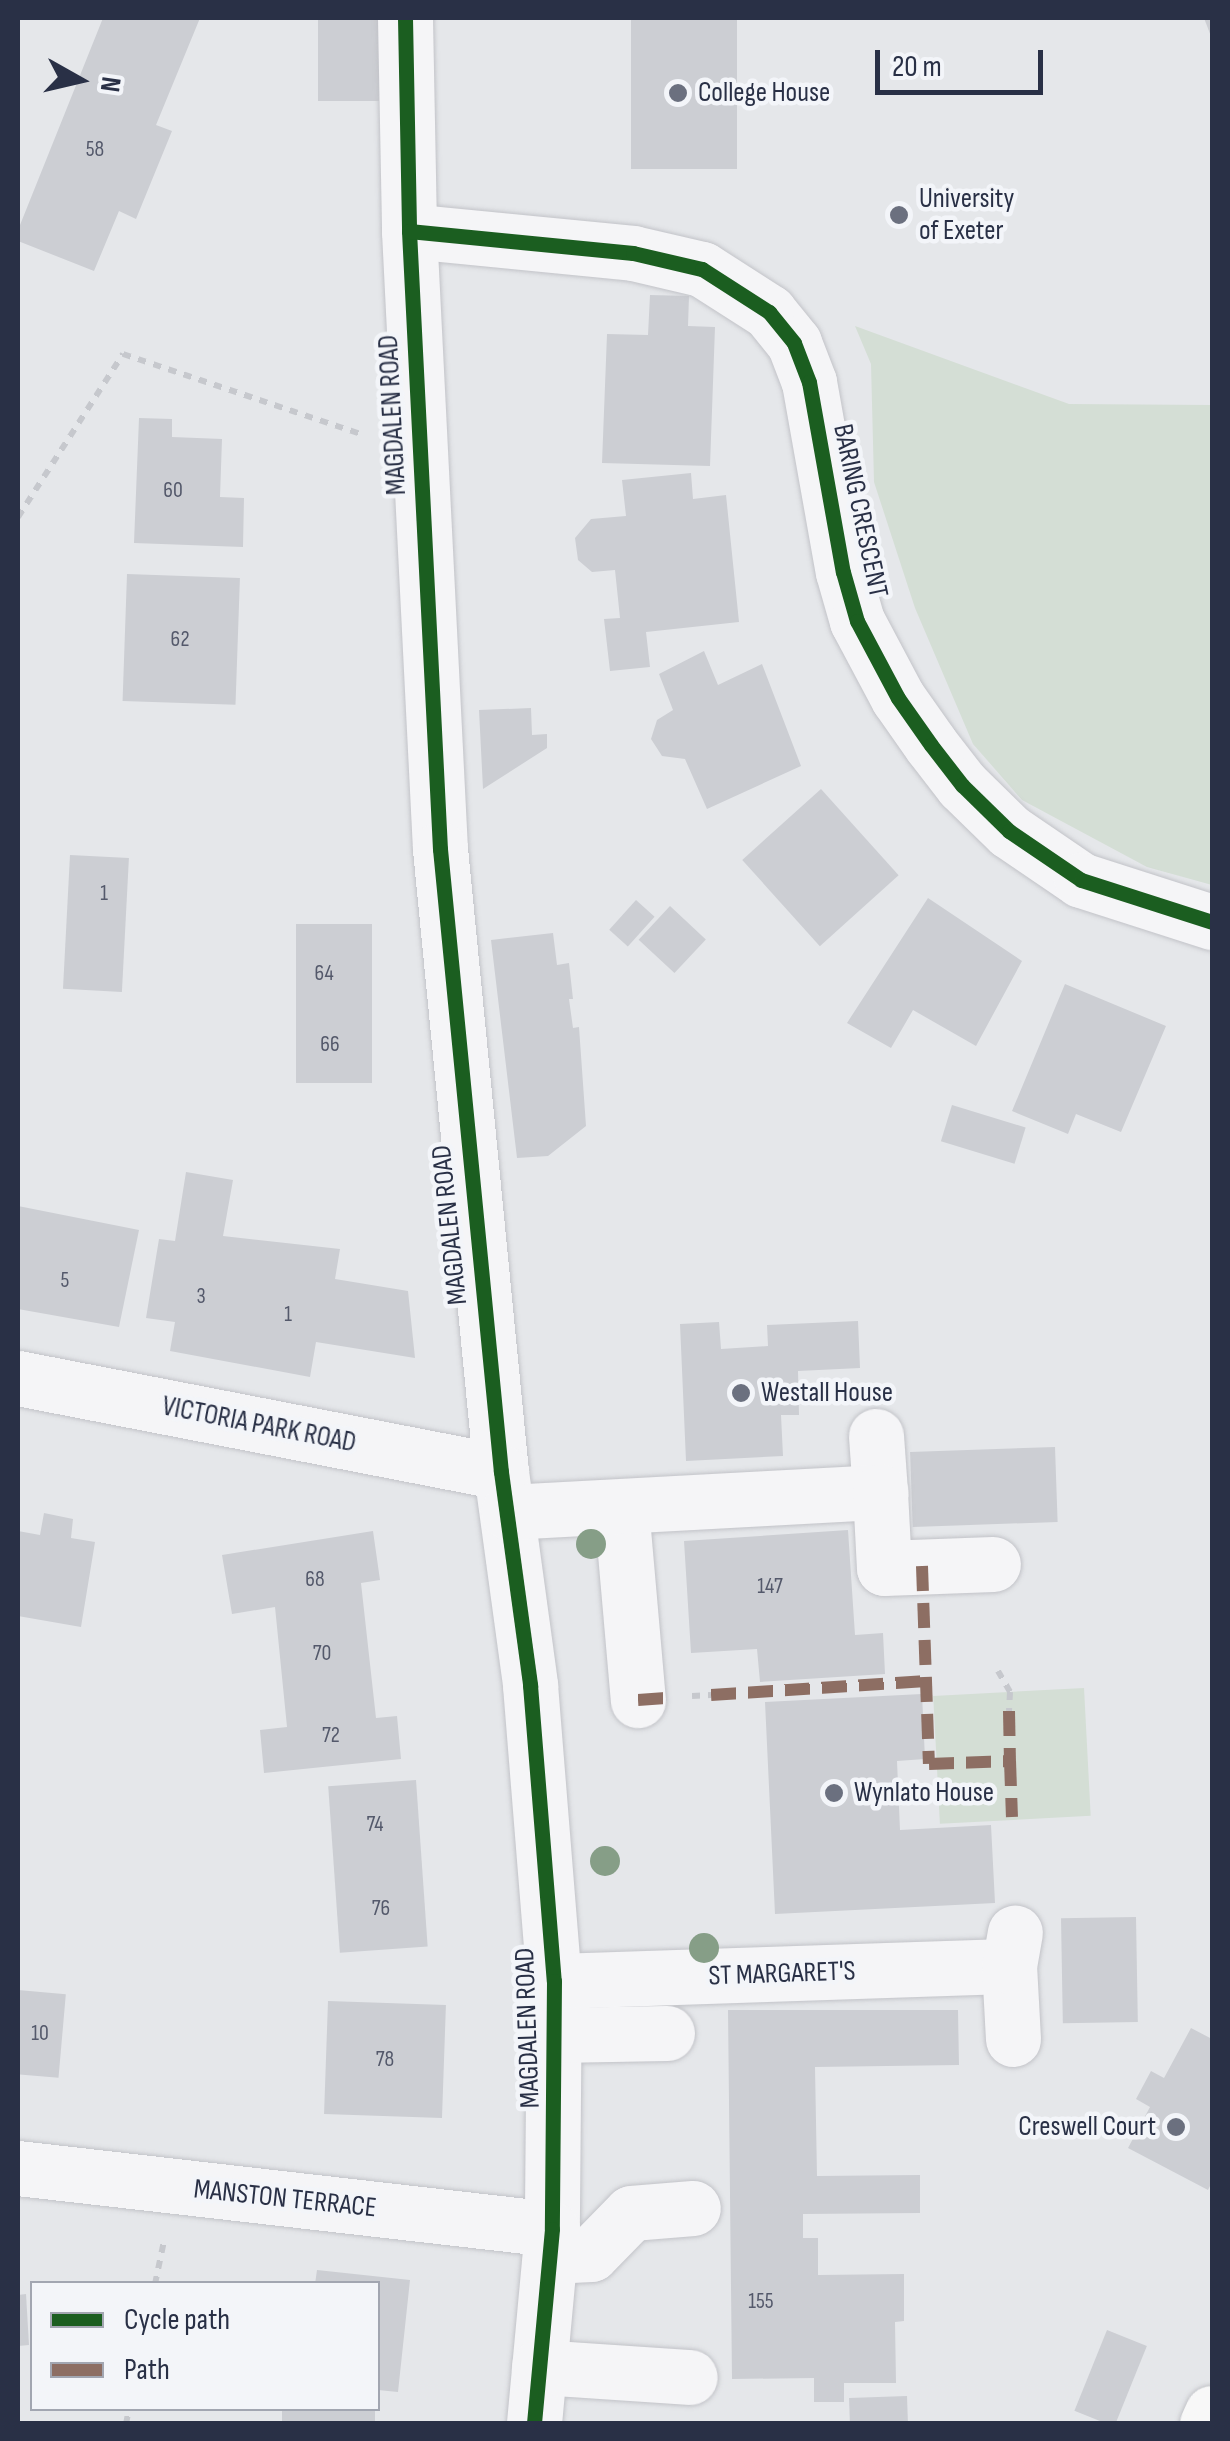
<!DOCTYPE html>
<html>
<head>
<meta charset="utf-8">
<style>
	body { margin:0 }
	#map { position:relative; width:1230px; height:2441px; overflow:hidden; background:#e5e7ea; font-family:"Sofia Sans Condensed",sans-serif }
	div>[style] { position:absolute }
	.green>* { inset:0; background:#d4ded5; transform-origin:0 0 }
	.building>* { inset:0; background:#ccced3; transform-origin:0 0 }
	.path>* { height:6px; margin-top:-3px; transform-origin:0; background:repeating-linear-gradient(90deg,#c6c8cd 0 8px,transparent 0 16px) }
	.roads { filter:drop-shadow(0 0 2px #c2c3c8) drop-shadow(0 0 2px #c2c3c8) }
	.minor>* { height:55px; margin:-27.5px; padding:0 27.5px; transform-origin:27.5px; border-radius:27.5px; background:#f5f5f7 }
	.major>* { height:55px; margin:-27.5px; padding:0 27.5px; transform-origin:27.5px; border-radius:27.5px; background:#f8f8f8 }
	.quiet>* { height:12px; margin-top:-6px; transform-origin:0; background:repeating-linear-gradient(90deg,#8d6e63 0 25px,transparent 0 37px) }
	.cycleway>* { height:15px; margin:-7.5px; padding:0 7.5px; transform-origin:7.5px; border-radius:7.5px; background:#1b5e20 }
	.trees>* { width:30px; height:30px; margin:-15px; border-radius:50%; background:#869e87 }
	.dots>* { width:28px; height:28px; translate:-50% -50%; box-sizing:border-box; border:5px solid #f3f5f9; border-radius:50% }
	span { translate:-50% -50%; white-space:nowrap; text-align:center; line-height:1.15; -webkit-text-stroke:9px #f3f5f9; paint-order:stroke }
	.number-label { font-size:22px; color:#54596b }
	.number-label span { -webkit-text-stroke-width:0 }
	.poi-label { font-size:28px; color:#293046 }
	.left { translate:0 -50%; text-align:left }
	.right { translate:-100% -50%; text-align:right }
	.street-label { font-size:28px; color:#293046 }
	.frame { position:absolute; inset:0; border:20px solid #293046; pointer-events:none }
	.legend { position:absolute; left:30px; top:2281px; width:350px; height:130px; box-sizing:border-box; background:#f3f5f9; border:2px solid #a2a6b1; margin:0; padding:12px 18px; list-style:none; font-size:30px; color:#293046 }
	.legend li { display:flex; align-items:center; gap:20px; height:50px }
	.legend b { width:50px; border:2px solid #a2a6b1 }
	.north { position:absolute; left:30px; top:30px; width:100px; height:100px; -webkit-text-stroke:8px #f3f5f9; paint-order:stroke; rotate:98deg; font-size:28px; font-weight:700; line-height:40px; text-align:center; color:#293046 }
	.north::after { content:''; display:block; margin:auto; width:35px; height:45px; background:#293046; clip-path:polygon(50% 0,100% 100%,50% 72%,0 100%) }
	.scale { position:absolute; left:875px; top:50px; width:168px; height:45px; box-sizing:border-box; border:5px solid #293046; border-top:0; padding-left:12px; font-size:30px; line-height:35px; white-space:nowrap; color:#293046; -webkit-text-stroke:8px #f3f5f9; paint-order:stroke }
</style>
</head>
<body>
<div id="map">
	<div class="green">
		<div style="clip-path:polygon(855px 326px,1069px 404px,1212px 405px,1212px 885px,1147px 867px,1022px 800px,973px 744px,915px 608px,874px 482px,871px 364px)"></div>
		<div style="left:1084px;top:1688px;width:128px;height:151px;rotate:87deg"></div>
	</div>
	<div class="building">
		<div style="clip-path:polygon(103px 18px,200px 18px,156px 125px,172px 131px,136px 219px,119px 211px,94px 271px,18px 241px,18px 230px)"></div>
		<div style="left:318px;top:18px;width:61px;height:83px"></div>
		<div style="left:631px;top:18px;width:106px;height:151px"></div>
		<div style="clip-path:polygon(1204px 18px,1212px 18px,1212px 39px)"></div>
		<div style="clip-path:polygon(650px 295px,689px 296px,688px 326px,715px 327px,710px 466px,602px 463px,607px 334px,648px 335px)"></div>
		<div style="clip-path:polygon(139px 418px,172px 419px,172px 437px,222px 439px,220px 497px,244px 498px,243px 547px,134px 543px)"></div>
		<div style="clip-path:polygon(691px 473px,693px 499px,726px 495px,739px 622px,646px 632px,650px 667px,610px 671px,604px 619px,620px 618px,615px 570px,592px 572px,578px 560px,575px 538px,591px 519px,626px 516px,622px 480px)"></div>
		<div style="left:127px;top:574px;width:113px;height:127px;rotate:2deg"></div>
		<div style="clip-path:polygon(704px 651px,718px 685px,762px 664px,801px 766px,707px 809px,685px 759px,662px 756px,651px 739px,657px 720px,673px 710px,659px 674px)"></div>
		<div style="clip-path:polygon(531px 708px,532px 735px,547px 734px,547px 748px,483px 789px,479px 710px)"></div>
		<div style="left:821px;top:789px;width:116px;height:106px;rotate:48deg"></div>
		<div style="left:70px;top:855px;width:59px;height:134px;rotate:3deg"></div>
		<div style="clip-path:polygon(928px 898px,1022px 961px,976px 1046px,913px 1010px,891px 1048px,847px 1023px)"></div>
		<div style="left:636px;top:900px;width:25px;height:40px;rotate:42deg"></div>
		<div style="left:670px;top:906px;width:49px;height:46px;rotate:43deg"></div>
		<div style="left:296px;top:924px;width:76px;height:159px"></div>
		<div style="clip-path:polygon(553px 933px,557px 965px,569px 963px,573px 999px,569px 999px,573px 1028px,579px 1027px,586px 1126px,548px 1156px,517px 1158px,491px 940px)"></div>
		<div style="clip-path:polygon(1065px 984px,1166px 1026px,1121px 1132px,1076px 1114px,1068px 1134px,1012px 1111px)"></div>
		<div style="left:952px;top:1105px;width:77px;height:38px;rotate:17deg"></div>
		<div style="clip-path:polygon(186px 1172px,233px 1180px,223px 1236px,340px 1249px,335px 1279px,408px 1291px,415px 1358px,316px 1342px,310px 1377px,170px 1351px,175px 1322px,146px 1318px,159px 1239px,175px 1241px)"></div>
		<div style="clip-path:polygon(18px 1206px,139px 1230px,119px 1327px,18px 1309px)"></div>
		<div style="clip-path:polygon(858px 1321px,860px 1368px,798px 1371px,799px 1415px,781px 1415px,783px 1456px,686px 1461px,680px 1324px,719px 1322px,721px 1349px,768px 1346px,767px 1325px)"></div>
		<div style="left:1055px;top:1447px;width:75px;height:145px;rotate:88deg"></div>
		<div style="clip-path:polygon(44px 1513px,73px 1519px,71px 1538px,95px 1542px,81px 1627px,18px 1616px,18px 1531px,40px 1535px)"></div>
		<div style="clip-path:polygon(848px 1530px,855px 1635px,883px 1633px,885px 1674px,760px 1682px,757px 1649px,691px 1653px,684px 1541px)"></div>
		<div style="clip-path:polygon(373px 1531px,380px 1580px,361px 1583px,376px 1718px,397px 1716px,401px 1759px,264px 1773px,260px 1730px,287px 1727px,275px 1607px,232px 1614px,222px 1555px)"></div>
		<div style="clip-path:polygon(922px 1694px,925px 1759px,897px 1761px,900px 1830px,991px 1825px,995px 1903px,775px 1914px,765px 1702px)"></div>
		<div style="left:416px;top:1780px;width:167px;height:88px;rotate:86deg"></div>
		<div style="left:1136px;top:1917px;width:105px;height:75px;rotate:89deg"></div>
		<div style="left:18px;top:1990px;width:48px;height:84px;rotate:5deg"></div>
		<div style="left:328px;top:2001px;width:118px;height:113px;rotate:2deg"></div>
		<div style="clip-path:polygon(728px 2010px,958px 2010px,959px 2065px,815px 2067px,817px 2176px,920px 2175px,920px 2213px,803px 2214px,803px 2238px,818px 2238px,818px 2275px,904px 2274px,904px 2321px,895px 2322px,896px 2383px,844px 2383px,844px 2402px,814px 2402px,814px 2378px,732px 2379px)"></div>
		<div style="clip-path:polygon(1191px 2028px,1212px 2039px,1212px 2182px,1208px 2190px,1128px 2148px,1150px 2107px,1136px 2099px,1151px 2071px,1164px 2078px)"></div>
		<div style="clip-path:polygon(317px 2270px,410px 2280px,398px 2392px,378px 2390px,378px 2284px,315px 2284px)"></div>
		<div style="clip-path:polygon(26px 2294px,29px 2345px,18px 2346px,18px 2295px)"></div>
		<div style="left:1107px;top:2330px;width:43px;height:87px;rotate:22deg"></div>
		<div style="left:907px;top:2396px;width:28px;height:58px;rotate:88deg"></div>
		<div style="left:282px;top:2408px;width:93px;height:16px"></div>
	</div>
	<div class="path">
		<div style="left:18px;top:517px;width:194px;rotate:-57.2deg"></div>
		<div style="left:123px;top:354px;width:254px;rotate:18.6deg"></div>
		<div style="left:998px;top:1671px;width:24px;rotate:60deg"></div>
		<div style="left:1010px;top:1692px;width:19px;rotate:93deg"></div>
		<div style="left:692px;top:1696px;width:19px;rotate:-3deg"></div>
		<div style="left:155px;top:2284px;width:44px;rotate:-78.2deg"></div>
		<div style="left:126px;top:2424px;width:16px;rotate:-79deg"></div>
	</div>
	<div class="roads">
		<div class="minor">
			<div style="left:405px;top:18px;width:213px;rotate:88.9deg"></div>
			<div style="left:409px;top:231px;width:619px;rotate:87.13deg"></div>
			<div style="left:440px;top:849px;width:626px;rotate:84.41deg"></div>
			<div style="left:501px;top:1472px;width:215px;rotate:82.2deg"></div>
			<div style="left:530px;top:1685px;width:297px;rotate:85.4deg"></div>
			<div style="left:554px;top:1981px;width:248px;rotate:90.5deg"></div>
			<div style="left:552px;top:2229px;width:196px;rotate:95.3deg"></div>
			<div style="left:409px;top:231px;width:225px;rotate:5.6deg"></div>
			<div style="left:633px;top:253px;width:71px;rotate:13.1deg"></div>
			<div style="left:702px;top:269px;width:80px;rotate:32.7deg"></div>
			<div style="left:769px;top:312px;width:40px;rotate:51deg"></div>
			<div style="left:794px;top:343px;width:42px;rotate:69deg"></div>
			<div style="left:809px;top:382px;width:193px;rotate:79.9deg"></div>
			<div style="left:843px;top:572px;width:51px;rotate:74.1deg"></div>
			<div style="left:857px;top:621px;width:87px;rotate:62deg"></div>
			<div style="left:898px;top:698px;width:57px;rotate:54.9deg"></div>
			<div style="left:931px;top:745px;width:51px;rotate:52.2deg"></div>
			<div style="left:962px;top:785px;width:66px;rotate:44.4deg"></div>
			<div style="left:1009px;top:831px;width:87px;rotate:34.2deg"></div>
			<div style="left:1081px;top:880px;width:138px;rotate:17.8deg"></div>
			<div style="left:18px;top:1378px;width:492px;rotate:11deg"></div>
			<div style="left:876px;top:1436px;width:56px;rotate:85.9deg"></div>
			<div style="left:621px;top:1507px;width:194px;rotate:85deg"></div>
			<div style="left:508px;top:1512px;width:373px;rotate:-3.1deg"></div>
			<div style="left:880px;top:1492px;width:76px;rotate:87deg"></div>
			<div style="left:884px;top:1568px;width:109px;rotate:-2.1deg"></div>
			<div style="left:554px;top:1981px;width:455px;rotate:-1.9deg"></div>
			<div style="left:555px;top:2035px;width:112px;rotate:-1deg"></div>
			<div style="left:1013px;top:2039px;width:73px;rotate:-93.1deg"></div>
			<div style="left:1009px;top:1966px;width:34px;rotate:-80deg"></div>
			<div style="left:18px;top:2168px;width:537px;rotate:6.52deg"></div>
			<div style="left:550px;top:2256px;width:41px;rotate:-2.8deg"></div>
			<div style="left:591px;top:2254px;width:57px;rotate:-45.7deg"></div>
			<div style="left:631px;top:2213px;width:62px;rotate:-4.6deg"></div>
			<div style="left:539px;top:2367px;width:151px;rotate:3.8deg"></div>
		</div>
		<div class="major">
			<div style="left:1207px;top:2424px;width:12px;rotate:-66deg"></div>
		</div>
	</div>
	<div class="quiet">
		<div style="left:922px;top:1566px;width:198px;rotate:88deg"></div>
		<div style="left:929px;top:1764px;width:81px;rotate:-2.1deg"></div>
		<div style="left:1010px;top:1761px;width:56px;rotate:88deg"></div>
		<div style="left:711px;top:1695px;width:216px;rotate:-3.7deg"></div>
		<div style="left:638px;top:1700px;width:31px;rotate:-4deg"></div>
		<div style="left:1009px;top:1711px;width:50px;rotate:88.9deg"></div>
	</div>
	<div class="cycleway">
		<div style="left:405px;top:18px;width:213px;rotate:88.9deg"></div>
		<div style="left:409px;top:231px;width:619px;rotate:87.13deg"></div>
		<div style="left:440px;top:849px;width:626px;rotate:84.41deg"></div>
		<div style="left:501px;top:1472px;width:215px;rotate:82.2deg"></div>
		<div style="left:530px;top:1685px;width:297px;rotate:85.4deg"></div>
		<div style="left:554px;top:1981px;width:248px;rotate:90.5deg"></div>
		<div style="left:552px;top:2229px;width:196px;rotate:95.3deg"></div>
		<div style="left:409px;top:231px;width:225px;rotate:5.6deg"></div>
		<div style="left:633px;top:253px;width:71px;rotate:13.1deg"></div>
		<div style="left:702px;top:269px;width:80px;rotate:32.7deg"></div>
		<div style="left:769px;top:312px;width:40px;rotate:51deg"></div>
		<div style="left:794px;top:343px;width:42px;rotate:69deg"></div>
		<div style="left:809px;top:382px;width:193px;rotate:79.9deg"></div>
		<div style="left:843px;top:572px;width:51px;rotate:74.1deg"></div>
		<div style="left:857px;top:621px;width:87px;rotate:62deg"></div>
		<div style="left:898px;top:698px;width:57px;rotate:54.9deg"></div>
		<div style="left:931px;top:745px;width:51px;rotate:52.2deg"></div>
		<div style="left:962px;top:785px;width:66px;rotate:44.4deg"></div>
		<div style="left:1009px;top:831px;width:87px;rotate:34.2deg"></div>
		<div style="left:1081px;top:880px;width:138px;rotate:17.8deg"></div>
	</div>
	<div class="trees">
		<div style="left:591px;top:1544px"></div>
		<div style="left:605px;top:1861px"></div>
		<div style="left:704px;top:1948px"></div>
	</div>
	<div class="dots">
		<div style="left:678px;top:93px;background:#6b707f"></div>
		<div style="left:899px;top:215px;background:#6b707f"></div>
		<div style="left:741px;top:1393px;background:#6b707f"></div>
		<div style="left:834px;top:1793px;background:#6b707f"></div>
		<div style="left:1176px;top:2127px;background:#6b707f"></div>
	</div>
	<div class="number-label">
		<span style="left:95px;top:150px">58</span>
		<span style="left:173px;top:491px">60</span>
		<span style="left:180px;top:640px">62</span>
		<span style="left:104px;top:894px">1</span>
		<span style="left:324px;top:974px">64</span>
		<span style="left:330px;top:1045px">66</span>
		<span style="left:65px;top:1281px">5</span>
		<span style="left:201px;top:1297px">3</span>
		<span style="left:288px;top:1315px">1</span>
		<span style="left:315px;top:1580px">68</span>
		<span style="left:770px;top:1587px">147</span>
		<span style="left:322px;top:1654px">70</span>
		<span style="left:331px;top:1736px">72</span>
		<span style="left:375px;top:1825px">74</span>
		<span style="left:381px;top:1909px">76</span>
		<span style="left:40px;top:2034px">10</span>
		<span style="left:385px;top:2060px">78</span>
		<span style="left:761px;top:2302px">155</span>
	</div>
	<div class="poi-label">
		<span class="left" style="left:698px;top:93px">College House</span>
		<span class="left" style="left:919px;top:215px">University<br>of Exeter</span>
		<span class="left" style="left:761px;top:1393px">Westall House</span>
		<span class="left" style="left:854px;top:1793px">Wynlato House</span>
		<span class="right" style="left:1156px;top:2127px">Creswell Court</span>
	</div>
	<div class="street-label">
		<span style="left:393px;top:415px;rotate:-93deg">MAGDALEN ROAD</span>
		<span style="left:860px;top:511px;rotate:78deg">BARING CRESCENT</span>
		<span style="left:450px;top:1225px;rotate:-96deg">MAGDALEN ROAD</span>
		<span style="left:259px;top:1425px;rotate:11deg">VICTORIA PARK ROAD</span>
		<span style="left:782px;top:1974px;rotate:-2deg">ST MARGARET'S</span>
		<span style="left:528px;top:2028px;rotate:-92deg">MAGDALEN ROAD</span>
		<span style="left:285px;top:2199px;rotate:6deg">MANSTON TERRACE</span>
	</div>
	<div class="frame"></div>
	<ul class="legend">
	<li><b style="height:12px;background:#1b5e20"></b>Cycle path</li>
	<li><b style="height:12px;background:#8d6e63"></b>Path</li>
	</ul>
	<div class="north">N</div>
	<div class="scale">20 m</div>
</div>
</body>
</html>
